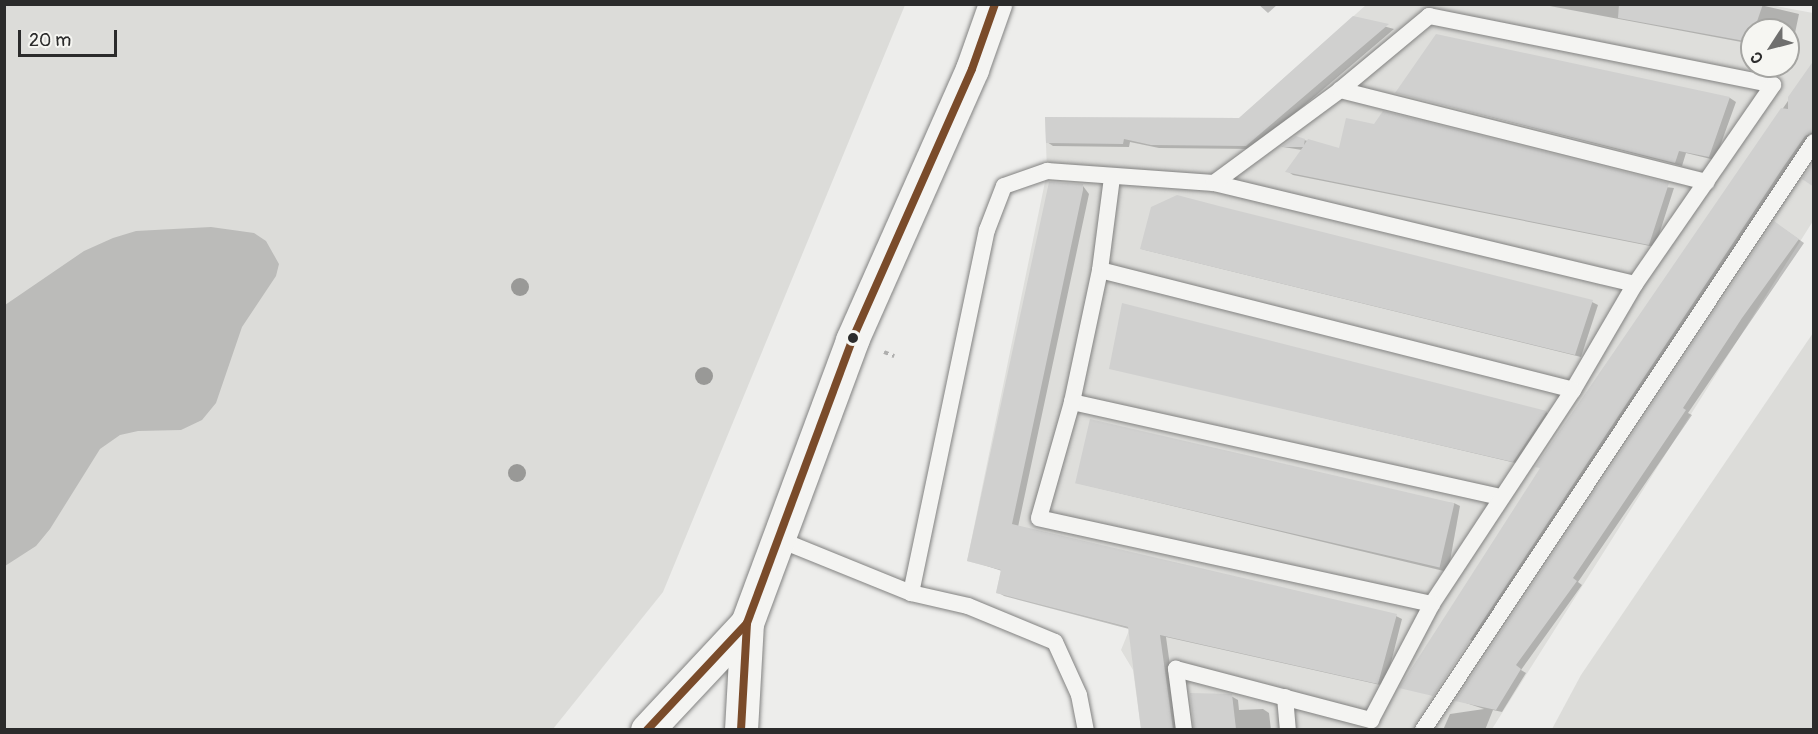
<!DOCTYPE html>
<html>
<head>
<meta charset="utf-8">
<style>
	body { margin:0 }
	#map { position:relative; width:1818px; height:734px; overflow:hidden; background:#ededeb; font-family:Pangolin,sans-serif }
	div>[style] { position:absolute }
	.built>* { inset:0; background:#dededb }
	.green>* { inset:0; background:#dcdcd9 }
	.water>* { inset:0; background:#bbbbb9 }
	.shadow>* { inset:0; background:#0003 }
	.building>* { inset:0; background:#d0d0cf; transform-origin:0 0 }
	.path>* { height:4px; margin-top:-2px; transform-origin:0; background:repeating-linear-gradient(90deg,#afafae 0 4.5px,transparent 0 9px) }
	.roads { filter:drop-shadow(0 0 2px #828281) drop-shadow(0 0 2px #828281) }
	.lane>* { height:16px; margin:-8px; padding:0 8px; transform-origin:8px; border-radius:8px; background:#f4f4f2 }
	.street>* { height:33px; margin:-16.5px; padding:0 16.5px; transform-origin:16.5px; border-radius:16.5px; background:#f4f4f2 }
	.secondary>* { height:33px; margin:-16.5px; padding:0 16.5px; transform-origin:16.5px; border-radius:16.5px; background:#f4f4f2 }
	.bus-1>* { height:8px; margin:-4px; padding:0 4px; transform-origin:4px; border-radius:4px; background:#7a4b2a }
	.trees>* { width:18px; height:18px; margin:-9px; border-radius:50%; background:#999997 }
	.dots>* { width:16px; height:16px; translate:-50% -50%; box-sizing:border-box; border:3px solid #f6f6f2; border-radius:50% }
	span { translate:-50% -50%; white-space:nowrap; text-align:center; line-height:1.15; -webkit-text-stroke:4.5px #f6f6f2; paint-order:stroke }
	.frame { position:absolute; inset:0; border:6px solid #2b2b2b; pointer-events:none }
	.north { position:absolute; left:1740px; top:18px; width:60px; height:60px; box-sizing:border-box; background:#f6f6f2; border:2px solid #a5a5a2; border-radius:50%; rotate:234deg; font-size:16px; font-weight:700; line-height:24px; text-align:center; color:#2b2b2b }
	.north::after { content:''; display:block; margin:auto; width:21px; height:27px; background:#6f6f6e; clip-path:polygon(50% 0,100% 100%,50% 72%,0 100%) }
	.scale { position:absolute; left:18px; top:30px; width:99px; height:27px; box-sizing:border-box; border:3px solid #2b2b2b; border-top:0; padding-left:8px; font-size:18px; line-height:21px; white-space:nowrap; color:#2b2b2b; -webkit-text-stroke:4px #f6f6f2; paint-order:stroke }
</style>
</head>
<body>
<div id="map">
	<div class="built">
		<div style="clip-path:polygon(evenodd,1765px 4px,1813px 13px,1813px 221px,1492px 729px,1141px 729px,1133px 670px,1121px 650px,1130px 628px,996px 593px,1001px 570px,967px 561px,1047px 172px,1045px 117px,1239px 118px,1366px 5px,1765px 4px,1752px 30px,1788px 30px,1788px 66px,1752px 66px,1752px 30px)"></div>
	</div>
	<div class="green">
		<div style="clip-path:polygon(4px 5px,905px 5px,663px 592px,553px 729px,5px 729px)"></div>
		<div style="clip-path:polygon(1813px 333px,1813px 729px,1552px 729px,1581px 675px)"></div>
	</div>
	<div class="water">
		<div style="clip-path:polygon(211px 227px,254px 233px,266px 241px,279px 264px,276px 276px,242px 327px,216px 403px,202px 420px,181px 430px,138px 431px,120px 435px,100px 449px,50px 529px,36px 546px,5px 566px,5px 305px,84px 251px,113px 238px,136px 231px)"></div>
	</div>
	<div class="shadow">
		<div style="clip-path:polygon(1258px 4px,1278px 4px,1268px 13px)"></div>
		<div style="clip-path:polygon(1539px 4px,1756px 4px,1799px 14px,1791px 52px,1788px 30px,1752px 30px,1752px 44px)"></div>
		<div style="clip-path:polygon(1354px 18px,1394px 29px,1253px 149px,1159px 148px,1130px 142px,1129px 147px,1053px 146px,1047px 142px,1240px 120px)"></div>
		<div style="clip-path:polygon(1437px 36px,1730px 98px,1736px 102px,1715px 160px,1686px 153px,1682px 166px,1398px 93px)"></div>
		<div style="clip-path:polygon(1814px 63px,1814px 138px,1477px 643px,1447px 628px,1541px 468px,1537px 466px)"></div>
		<div style="clip-path:polygon(1304px 140px,1340px 150px,1674px 188px,1655px 247px,1293px 175px,1287px 171px,1302px 150px,1283px 147px)"></div>
		<div style="clip-path:polygon(1083px 186px,1089px 194px,1018px 527px,1396px 616px,1402px 619px,1385px 686px,1166px 637px,1179px 730px,1143px 730px,1129px 629px,1004px 596px,998px 592px,1002px 571px,969px 560px)"></div>
		<div style="clip-path:polygon(1781px 227px,1804px 243px,1688px 413px,1692px 415px,1578px 582px,1582px 585px,1521px 670px,1526px 673px,1502px 712px,1493px 710px,1485px 730px,1443px 730px,1450px 714px,1484px 709px,1457px 700px)"></div>
		<div style="clip-path:polygon(1141px 249px,1592px 302px,1598px 305px,1581px 357px)"></div>
		<div style="clip-path:polygon(1111px 368px,1546px 412px,1552px 416px,1520px 464px)"></div>
		<div style="clip-path:polygon(1077px 483px,1454px 503px,1460px 506px,1448px 572px)"></div>
		<div style="clip-path:polygon(1191px 695px,1231px 696px,1238px 700px,1239px 710px,1263px 709px,1269px 713px,1271px 730px,1195px 730px)"></div>
		<div style="clip-path:polygon(1352px 728px,1360px 730px,1338px 730px)"></div>
	</div>
	<div class="building">
		<div style="clip-path:polygon(1619px 4px,1763px 4px,1750px 42px,1618px 18px)"></div>
		<div style="clip-path:polygon(1353px 16px,1389px 24px,1246px 146px,1151px 145px,1124px 139px,1123px 144px,1046px 143px,1045px 117px,1239px 118px)"></div>
		<div style="clip-path:polygon(1436px 34px,1730px 97px,1709px 157px,1679px 151px,1675px 163px,1395px 93px)"></div>
		<div style="clip-path:polygon(1814px 60px,1814px 132px,1805px 136px,1784px 166px,1433px 696px,1399px 688px,1540px 468px,1535px 467px,1781px 108px,1788px 109px,1788px 97px)"></div>
		<div style="clip-path:polygon(1383px 111px,1669px 183px,1649px 245px,1285px 172px,1303px 147px,1281px 147px,1296px 136px,1305px 139px,1304px 145px,1308px 139px,1339px 148px,1346px 118px,1374px 124px)"></div>
		<div style="clip-path:polygon(1814px 162px,1814px 187px,1802px 179px)"></div>
		<div style="clip-path:polygon(1049px 182px,1083px 184px,1083px 190px,1012px 524px,1397px 614px,1378px 684px,1160px 635px,1173px 729px,1141px 729px,1128px 627px,996px 593px,1001px 570px,967px 561px)"></div>
		<div style="clip-path:polygon(1177px 195px,1219px 206px,1593px 300px,1575px 355px,1140px 249px,1151px 207px)"></div>
		<div style="clip-path:polygon(1774px 221px,1799px 239px,1742px 318px,1683px 408px,1686px 410px,1573px 578px,1577px 581px,1516px 665px,1521px 669px,1496px 710px,1455px 701px)"></div>
		<div style="clip-path:polygon(1122px 303px,1547px 411px,1513px 462px,1109px 369px)"></div>
		<div style="left:1090px;top:419px;width:374px;height:66px;rotate:13deg"></div>
		<div style="clip-path:polygon(1190px 693px,1232px 694px,1236px 729px,1194px 729px)"></div>
	</div>
	<div class="path">
		<div style="left:884px;top:352px;width:11px;rotate:22deg"></div>
	</div>
	<div class="roads">
		<div class="lane">
			<div style="left:1340px;top:90px;width:378px;rotate:14.1deg"></div>
			<div style="left:1214px;top:183px;width:433px;rotate:13.5deg"></div>
			<div style="left:1100px;top:270px;width:488px;rotate:14.2deg"></div>
			<div style="left:1072px;top:402px;width:437px;rotate:12.5deg"></div>
			<div style="left:778px;top:539px;width:144px;rotate:22.1deg"></div>
			<div style="left:911px;top:593px;width:58px;rotate:12.8deg"></div>
			<div style="left:968px;top:606px;width:94px;rotate:22.5deg"></div>
			<div style="left:1055px;top:642px;width:58px;rotate:65.6deg"></div>
			<div style="left:1079px;top:695px;width:36px;rotate:79deg"></div>
			<div style="left:911px;top:593px;width:371px;rotate:-78.2deg"></div>
			<div style="left:987px;top:230px;width:47px;rotate:-68.9deg"></div>
			<div style="left:1004px;top:186px;width:46px;rotate:-19.2deg"></div>
			<div style="left:1047px;top:171px;width:167px;rotate:4.1deg"></div>
			<div style="left:1214px;top:183px;width:157px;rotate:-36.4deg"></div>
			<div style="left:1340px;top:90px;width:116px;rotate:-39.7deg"></div>
			<div style="left:1429px;top:16px;width:351px;rotate:11.3deg"></div>
			<div style="left:1773px;top:85px;width:242px;rotate:124.7deg"></div>
			<div style="left:1635px;top:284px;width:123px;rotate:120.3deg"></div>
			<div style="left:1573px;top:390px;width:256px;rotate:123.4deg"></div>
			<div style="left:1432px;top:604px;width:402px;rotate:-167.7deg"></div>
			<div style="left:1039px;top:518px;width:121px;rotate:-74.1deg"></div>
			<div style="left:1072px;top:402px;width:135px;rotate:-78deg"></div>
			<div style="left:1100px;top:270px;width:93px;rotate:-82.6deg"></div>
			<div style="left:1285px;top:697px;width:33px;rotate:85deg"></div>
			<div style="left:1184px;top:730px;width:62px;rotate:-97.5deg"></div>
			<div style="left:1176px;top:669px;width:202px;rotate:14.7deg"></div>
			<div style="left:1371px;top:720px;width:131px;rotate:-62.3deg"></div>
			<div style="left:1423px;top:730px;width:706px;rotate:-56.38deg"></div>
		</div>
		<div class="street">
			<div style="left:647px;top:730px;width:146px;rotate:-46.9deg"></div>
		</div>
		<div class="secondary">
			<div style="left:741px;top:730px;width:107px;rotate:-86.8deg"></div>
			<div style="left:747px;top:623px;width:302px;rotate:-69.6deg"></div>
			<div style="left:852px;top:340px;width:296px;rotate:-66.1deg"></div>
			<div style="left:972px;top:69px;width:69px;rotate:-70.5deg"></div>
		</div>
	</div>
	<div class="bus-1">
		<div style="left:647px;top:730px;width:146px;rotate:-46.9deg"></div>
		<div style="left:741px;top:730px;width:107px;rotate:-86.8deg"></div>
		<div style="left:747px;top:623px;width:302px;rotate:-69.6deg"></div>
		<div style="left:852px;top:340px;width:296px;rotate:-66.1deg"></div>
		<div style="left:972px;top:69px;width:69px;rotate:-70.5deg"></div>
	</div>
	<div class="trees">
		<div style="left:520px;top:287px"></div>
		<div style="left:704px;top:376px"></div>
		<div style="left:517px;top:473px"></div>
	</div>
	<div class="dots">
		<div style="left:853px;top:338px;background:#2b2b2b"></div>
	</div>
	<div class="frame"></div>
	<div class="north">С</div>
	<div class="scale">20 m</div>
</div>
</body>
</html>
